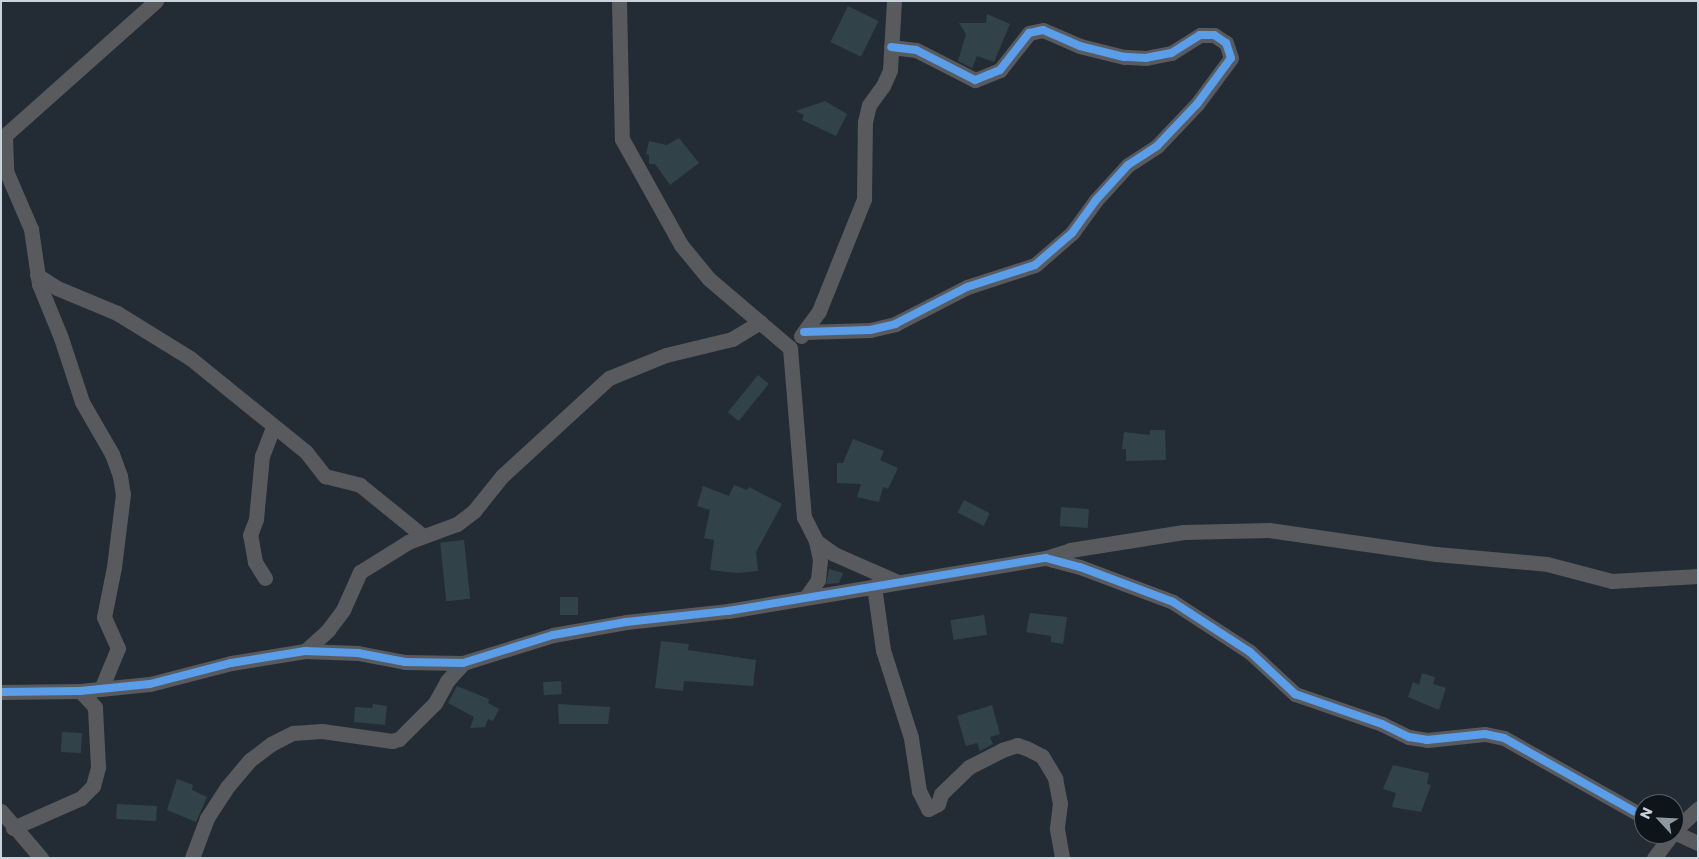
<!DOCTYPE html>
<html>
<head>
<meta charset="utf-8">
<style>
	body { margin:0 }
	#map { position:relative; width:1699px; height:859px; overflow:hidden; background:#232c34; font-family:Poppins,sans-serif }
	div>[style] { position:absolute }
	.building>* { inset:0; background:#314349; transform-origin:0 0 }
	.street>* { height:15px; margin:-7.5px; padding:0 7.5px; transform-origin:7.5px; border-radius:7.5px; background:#595a5e }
	.cycleway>* { height:8px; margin:-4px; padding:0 4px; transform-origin:4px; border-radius:4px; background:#5a9eea }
	span { translate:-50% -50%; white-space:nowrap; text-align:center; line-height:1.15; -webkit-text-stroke:4px #0d141a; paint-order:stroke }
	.frame { position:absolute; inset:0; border:2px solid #c9d3dc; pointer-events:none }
	.north { position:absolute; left:1634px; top:794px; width:50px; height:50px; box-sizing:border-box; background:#0d141a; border:1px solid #586068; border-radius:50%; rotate:295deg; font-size:14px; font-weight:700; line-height:20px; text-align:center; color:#c9d3dc }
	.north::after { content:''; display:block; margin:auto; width:18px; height:22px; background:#8f99a1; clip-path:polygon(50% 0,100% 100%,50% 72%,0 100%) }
</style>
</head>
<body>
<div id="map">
	<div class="building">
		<div style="left:848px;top:6px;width:34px;height:40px;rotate:26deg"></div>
		<div style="clip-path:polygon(987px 14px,1010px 24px,994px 62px,977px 56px,972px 68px,958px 61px,966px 34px,959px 23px,986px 23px)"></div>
		<div style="clip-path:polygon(825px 101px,847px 114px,836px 136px,802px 120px,804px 115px,796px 111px)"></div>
		<div style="clip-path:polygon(679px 138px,699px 163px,670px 185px,655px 164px,649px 164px,649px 155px,646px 154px,649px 141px,667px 145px)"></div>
		<div style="left:758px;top:375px;width:14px;height:48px;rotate:39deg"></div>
		<div style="clip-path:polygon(1150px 430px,1165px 430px,1166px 460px,1126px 461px,1126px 449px,1122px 449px,1124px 432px,1150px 435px)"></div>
		<div style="clip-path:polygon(853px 439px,884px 451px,880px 460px,898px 468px,888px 489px,883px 487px,879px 502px,857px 497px,861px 484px,837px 483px,837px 463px,843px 463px)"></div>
		<div style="clip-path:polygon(734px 485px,747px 490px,749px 487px,782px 504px,756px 552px,758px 571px,737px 573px,710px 570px,714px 540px,704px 538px,710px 510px,697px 506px,703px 486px,729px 496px)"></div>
		<div style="left:964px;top:500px;width:29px;height:14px;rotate:27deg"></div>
		<div style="left:1061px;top:507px;width:28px;height:19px;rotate:4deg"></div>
		<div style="left:464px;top:540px;width:59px;height:24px;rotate:84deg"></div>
		<div style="clip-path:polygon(829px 569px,843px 573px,839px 583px,826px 584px)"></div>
		<div style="left:560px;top:597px;width:18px;height:18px"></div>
		<div style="clip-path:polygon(1030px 613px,1067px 617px,1063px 644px,1051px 642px,1051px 636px,1026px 632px)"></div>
		<div style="left:984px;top:615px;width:20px;height:34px;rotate:81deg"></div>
		<div style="clip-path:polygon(661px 641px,689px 644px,688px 650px,756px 660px,753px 686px,684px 681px,683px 691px,655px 688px)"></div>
		<div style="clip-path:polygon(1422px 673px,1435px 677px,1433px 684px,1446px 688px,1439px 710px,1408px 697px,1413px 682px,1419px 685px)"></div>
		<div style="left:561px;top:681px;width:13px;height:18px;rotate:86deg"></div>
		<div style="clip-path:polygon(457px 686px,489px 699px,488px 703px,499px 709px,493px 721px,488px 719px,485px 727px,470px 728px,474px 717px,448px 703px)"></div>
		<div style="clip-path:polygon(373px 704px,387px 706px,385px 725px,354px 722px,355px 707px,372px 708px)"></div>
		<div style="clip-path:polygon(558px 704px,610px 707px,608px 724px,559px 724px)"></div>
		<div style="clip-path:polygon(992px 705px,1000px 734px,990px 737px,993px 744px,980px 751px,977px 743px,966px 746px,957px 716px)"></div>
		<div style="left:62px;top:732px;width:20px;height:20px;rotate:3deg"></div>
		<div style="clip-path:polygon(1393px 765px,1429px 773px,1427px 784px,1431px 785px,1421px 812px,1392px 807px,1396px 793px,1383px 789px)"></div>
		<div style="clip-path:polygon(177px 779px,193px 785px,192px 790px,207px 797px,196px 822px,167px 810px)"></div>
		<div style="left:117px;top:804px;width:40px;height:15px;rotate:3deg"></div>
	</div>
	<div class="street">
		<div style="left:619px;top:1px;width:138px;rotate:88.8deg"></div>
		<div style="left:622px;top:139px;width:121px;rotate:60.9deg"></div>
		<div style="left:681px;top:245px;width:44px;rotate:50.5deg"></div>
		<div style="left:709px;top:279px;width:106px;rotate:40.4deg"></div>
		<div style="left:790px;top:348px;width:170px;rotate:85.3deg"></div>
		<div style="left:804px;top:517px;width:27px;rotate:63deg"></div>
		<div style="left:816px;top:541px;width:19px;rotate:78deg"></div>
		<div style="left:820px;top:560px;width:20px;rotate:96deg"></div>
		<div style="left:818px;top:580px;width:21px;rotate:125deg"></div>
		<div style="left:5px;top:136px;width:35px;rotate:88deg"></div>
		<div style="left:6px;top:171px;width:63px;rotate:66.7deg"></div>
		<div style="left:31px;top:229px;width:56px;rotate:81.7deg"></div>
		<div style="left:39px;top:284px;width:58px;rotate:67.8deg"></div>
		<div style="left:61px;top:338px;width:67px;rotate:71.8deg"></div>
		<div style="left:82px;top:402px;width:60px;rotate:60deg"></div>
		<div style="left:112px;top:454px;width:23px;rotate:70deg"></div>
		<div style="left:120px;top:476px;width:18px;rotate:81deg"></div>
		<div style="left:123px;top:494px;width:74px;rotate:97deg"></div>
		<div style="left:114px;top:567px;width:51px;rotate:101.3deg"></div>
		<div style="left:104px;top:617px;width:34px;rotate:66deg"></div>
		<div style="left:118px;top:648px;width:44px;rotate:112.5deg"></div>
		<div style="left:1px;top:139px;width:208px;rotate:-41.7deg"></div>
		<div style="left:37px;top:275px;width:24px;rotate:33deg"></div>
		<div style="left:57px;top:288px;width:65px;rotate:22.6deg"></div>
		<div style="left:117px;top:313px;width:86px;rotate:31.7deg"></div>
		<div style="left:190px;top:358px;width:149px;rotate:39deg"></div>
		<div style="left:306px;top:452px;width:31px;rotate:52deg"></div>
		<div style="left:325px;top:476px;width:36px;rotate:14deg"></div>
		<div style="left:360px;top:485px;width:81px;rotate:39deg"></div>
		<div style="left:804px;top:332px;width:66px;rotate:-1.7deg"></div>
		<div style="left:870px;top:330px;width:26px;rotate:-13deg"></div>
		<div style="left:895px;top:324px;width:81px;rotate:-27.2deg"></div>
		<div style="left:967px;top:287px;width:71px;rotate:-17.9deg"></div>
		<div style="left:1035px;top:265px;width:49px;rotate:-40.9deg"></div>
		<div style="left:1072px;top:233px;width:41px;rotate:-54deg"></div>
		<div style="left:1096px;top:200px;width:47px;rotate:-47.6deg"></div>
		<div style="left:1128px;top:165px;width:35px;rotate:-33deg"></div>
		<div style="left:1157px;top:146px;width:58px;rotate:-46.4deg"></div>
		<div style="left:1197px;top:104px;width:57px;rotate:-53.5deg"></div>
		<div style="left:1231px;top:58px;width:16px;rotate:-108deg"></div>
		<div style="left:1226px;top:43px;width:14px;rotate:-146deg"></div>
		<div style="left:1214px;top:35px;width:14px;rotate:180deg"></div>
		<div style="left:1200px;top:35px;width:34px;rotate:148deg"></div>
		<div style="left:1171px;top:53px;width:25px;rotate:169deg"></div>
		<div style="left:1146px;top:58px;width:22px;rotate:-177deg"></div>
		<div style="left:1124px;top:57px;width:45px;rotate:-166deg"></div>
		<div style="left:1080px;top:46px;width:40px;rotate:-156.6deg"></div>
		<div style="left:1043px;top:30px;width:14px;rotate:168deg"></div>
		<div style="left:1029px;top:33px;width:47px;rotate:128.1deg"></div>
		<div style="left:1000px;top:70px;width:27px;rotate:158deg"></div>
		<div style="left:975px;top:80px;width:66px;rotate:-153deg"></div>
		<div style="left:916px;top:50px;width:25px;rotate:-173deg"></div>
		<div style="left:801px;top:336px;width:31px;rotate:-54deg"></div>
		<div style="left:819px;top:311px;width:121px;rotate:-68.1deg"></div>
		<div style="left:864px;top:199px;width:77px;rotate:-89.3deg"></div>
		<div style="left:865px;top:122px;width:17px;rotate:-77deg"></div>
		<div style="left:869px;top:105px;width:24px;rotate:-54deg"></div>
		<div style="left:883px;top:86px;width:17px;rotate:-66deg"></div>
		<div style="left:890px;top:70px;width:69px;rotate:-86.7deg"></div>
		<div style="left:816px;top:541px;width:22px;rotate:36deg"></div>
		<div style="left:834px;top:554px;width:70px;rotate:23.6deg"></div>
		<div style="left:1046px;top:558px;width:25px;rotate:-18deg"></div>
		<div style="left:1070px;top:550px;width:115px;rotate:-9deg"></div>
		<div style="left:1184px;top:532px;width:85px;rotate:-1.3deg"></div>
		<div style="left:1269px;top:530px;width:169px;rotate:8.2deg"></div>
		<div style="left:1436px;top:554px;width:111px;rotate:5.1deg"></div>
		<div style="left:1547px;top:564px;width:67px;rotate:14.7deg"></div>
		<div style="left:1612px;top:581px;width:86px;rotate:-3.3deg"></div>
		<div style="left:265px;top:578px;width:19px;rotate:-122deg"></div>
		<div style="left:255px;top:562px;width:27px;rotate:-100deg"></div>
		<div style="left:250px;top:535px;width:17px;rotate:-69deg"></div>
		<div style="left:256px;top:519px;width:63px;rotate:-84.6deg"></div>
		<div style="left:262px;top:456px;width:30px;rotate:-69deg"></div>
		<div style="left:874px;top:586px;width:65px;rotate:82deg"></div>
		<div style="left:883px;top:650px;width:92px;rotate:72.3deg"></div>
		<div style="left:911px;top:738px;width:54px;rotate:81.4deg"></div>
		<div style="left:919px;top:791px;width:20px;rotate:63deg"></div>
		<div style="left:928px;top:809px;width:11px;rotate:-27deg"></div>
		<div style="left:938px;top:804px;width:10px;rotate:-73deg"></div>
		<div style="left:941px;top:794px;width:39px;rotate:-44deg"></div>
		<div style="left:969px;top:767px;width:37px;rotate:-27deg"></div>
		<div style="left:1002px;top:750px;width:16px;rotate:-18deg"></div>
		<div style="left:1017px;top:745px;width:9px;rotate:18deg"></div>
		<div style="left:1026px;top:748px;width:18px;rotate:27deg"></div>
		<div style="left:1042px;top:756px;width:26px;rotate:59deg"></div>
		<div style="left:1055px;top:778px;width:25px;rotate:79deg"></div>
		<div style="left:1060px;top:803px;width:26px;rotate:97deg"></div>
		<div style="left:1057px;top:829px;width:29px;rotate:80deg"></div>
		<div style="left:305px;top:651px;width:31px;rotate:-42deg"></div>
		<div style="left:328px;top:630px;width:25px;rotate:-53deg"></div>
		<div style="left:343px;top:610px;width:42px;rotate:-65.9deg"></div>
		<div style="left:360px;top:572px;width:57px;rotate:-32deg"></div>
		<div style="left:408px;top:542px;width:52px;rotate:-20.2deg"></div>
		<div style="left:457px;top:524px;width:21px;rotate:-37deg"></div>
		<div style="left:474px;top:511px;width:45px;rotate:-51.3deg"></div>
		<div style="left:502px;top:476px;width:145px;rotate:-42.5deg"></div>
		<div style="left:609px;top:378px;width:61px;rotate:-22deg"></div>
		<div style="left:666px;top:355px;width:68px;rotate:-13.6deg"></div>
		<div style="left:732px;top:339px;width:33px;rotate:-31deg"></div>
		<div style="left:1px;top:692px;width:79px;rotate:-0.7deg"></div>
		<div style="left:80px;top:691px;width:70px;rotate:-5.7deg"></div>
		<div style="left:150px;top:684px;width:84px;rotate:-14.5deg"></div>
		<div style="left:231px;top:663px;width:75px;rotate:-9.2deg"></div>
		<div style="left:305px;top:651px;width:53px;rotate:2.2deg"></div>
		<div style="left:358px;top:653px;width:48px;rotate:10.8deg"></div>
		<div style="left:405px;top:662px;width:58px;rotate:1deg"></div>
		<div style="left:463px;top:663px;width:94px;rotate:-17.3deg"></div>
		<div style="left:553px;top:635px;width:74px;rotate:-10.1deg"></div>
		<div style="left:626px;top:622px;width:103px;rotate:-6.2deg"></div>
		<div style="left:728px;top:611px;width:322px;rotate:-9.5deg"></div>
		<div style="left:1046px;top:558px;width:35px;rotate:15deg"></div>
		<div style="left:1080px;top:567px;width:99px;rotate:20.6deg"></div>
		<div style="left:1173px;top:602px;width:92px;rotate:33deg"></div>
		<div style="left:1250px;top:652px;width:62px;rotate:43deg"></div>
		<div style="left:1295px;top:694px;width:92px;rotate:19deg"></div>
		<div style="left:1382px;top:724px;width:30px;rotate:26deg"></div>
		<div style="left:1409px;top:737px;width:18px;rotate:9deg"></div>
		<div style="left:1427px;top:740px;width:58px;rotate:-5.9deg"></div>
		<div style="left:1485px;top:734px;width:19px;rotate:12deg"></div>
		<div style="left:1504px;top:738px;width:161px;rotate:29.4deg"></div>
		<div style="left:1px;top:811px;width:62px;rotate:49.6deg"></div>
		<div style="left:13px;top:828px;width:74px;rotate:-23.8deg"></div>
		<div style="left:81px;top:798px;width:17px;rotate:-45deg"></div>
		<div style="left:93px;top:786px;width:20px;rotate:-75deg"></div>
		<div style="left:98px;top:767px;width:60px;rotate:-92.9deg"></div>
		<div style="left:95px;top:707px;width:22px;rotate:-133deg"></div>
		<div style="left:1674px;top:831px;width:33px;rotate:-43deg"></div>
		<div style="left:1674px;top:832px;width:26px;rotate:25deg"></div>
		<div style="left:192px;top:858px;width:43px;rotate:-69.4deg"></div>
		<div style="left:207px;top:818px;width:38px;rotate:-57deg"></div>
		<div style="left:228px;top:786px;width:34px;rotate:-50deg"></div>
		<div style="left:250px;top:760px;width:26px;rotate:-37deg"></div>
		<div style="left:271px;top:744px;width:25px;rotate:-27deg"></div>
		<div style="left:293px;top:733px;width:29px;rotate:-4deg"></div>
		<div style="left:322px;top:731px;width:71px;rotate:8.1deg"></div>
		<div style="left:392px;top:741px;width:7px;rotate:-16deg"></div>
		<div style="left:399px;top:739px;width:51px;rotate:-45deg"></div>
		<div style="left:435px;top:703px;width:25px;rotate:-61deg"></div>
		<div style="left:447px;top:681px;width:24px;rotate:-48deg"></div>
		<div style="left:1654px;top:858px;width:30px;rotate:-53deg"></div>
	</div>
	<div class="cycleway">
		<div style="left:804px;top:332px;width:66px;rotate:-1.7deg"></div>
		<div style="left:870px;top:330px;width:26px;rotate:-13deg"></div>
		<div style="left:895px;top:324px;width:81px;rotate:-27.2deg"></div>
		<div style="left:967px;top:287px;width:71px;rotate:-17.9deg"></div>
		<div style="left:1035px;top:265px;width:49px;rotate:-40.9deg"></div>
		<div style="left:1072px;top:233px;width:41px;rotate:-54deg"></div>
		<div style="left:1096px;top:200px;width:47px;rotate:-47.6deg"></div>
		<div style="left:1128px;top:165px;width:35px;rotate:-33deg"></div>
		<div style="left:1157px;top:146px;width:58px;rotate:-46.4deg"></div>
		<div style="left:1197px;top:104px;width:57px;rotate:-53.5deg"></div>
		<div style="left:1231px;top:58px;width:16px;rotate:-108deg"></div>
		<div style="left:1226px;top:43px;width:14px;rotate:-146deg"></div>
		<div style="left:1214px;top:35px;width:14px;rotate:180deg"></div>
		<div style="left:1200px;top:35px;width:34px;rotate:148deg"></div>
		<div style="left:1171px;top:53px;width:25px;rotate:169deg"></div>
		<div style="left:1146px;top:58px;width:22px;rotate:-177deg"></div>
		<div style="left:1124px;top:57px;width:45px;rotate:-166deg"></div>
		<div style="left:1080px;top:46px;width:40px;rotate:-156.6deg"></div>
		<div style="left:1043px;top:30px;width:14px;rotate:168deg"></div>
		<div style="left:1029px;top:33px;width:47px;rotate:128.1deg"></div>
		<div style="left:1000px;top:70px;width:27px;rotate:158deg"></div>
		<div style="left:975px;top:80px;width:66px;rotate:-153deg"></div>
		<div style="left:916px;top:50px;width:25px;rotate:-173deg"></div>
		<div style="left:1px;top:692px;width:79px;rotate:-0.7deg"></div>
		<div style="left:80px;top:691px;width:70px;rotate:-5.7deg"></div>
		<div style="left:150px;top:684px;width:84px;rotate:-14.5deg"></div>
		<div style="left:231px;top:663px;width:75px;rotate:-9.2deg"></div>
		<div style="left:305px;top:651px;width:53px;rotate:2.2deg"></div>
		<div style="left:358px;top:653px;width:48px;rotate:10.8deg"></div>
		<div style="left:405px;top:662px;width:58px;rotate:1deg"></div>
		<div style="left:463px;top:663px;width:94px;rotate:-17.3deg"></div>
		<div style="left:553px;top:635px;width:74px;rotate:-10.1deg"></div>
		<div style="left:626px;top:622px;width:103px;rotate:-6.2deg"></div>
		<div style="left:728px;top:611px;width:322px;rotate:-9.5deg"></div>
		<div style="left:1046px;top:558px;width:35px;rotate:15deg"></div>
		<div style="left:1080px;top:567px;width:99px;rotate:20.6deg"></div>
		<div style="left:1173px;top:602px;width:92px;rotate:33deg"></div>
		<div style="left:1250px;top:652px;width:62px;rotate:43deg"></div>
		<div style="left:1295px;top:694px;width:92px;rotate:19deg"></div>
		<div style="left:1382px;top:724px;width:30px;rotate:26deg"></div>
		<div style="left:1409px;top:737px;width:18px;rotate:9deg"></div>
		<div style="left:1427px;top:740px;width:58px;rotate:-5.9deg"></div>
		<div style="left:1485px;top:734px;width:19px;rotate:12deg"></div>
		<div style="left:1504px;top:738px;width:161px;rotate:29.4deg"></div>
	</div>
	<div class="frame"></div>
	<div class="north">N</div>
</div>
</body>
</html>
